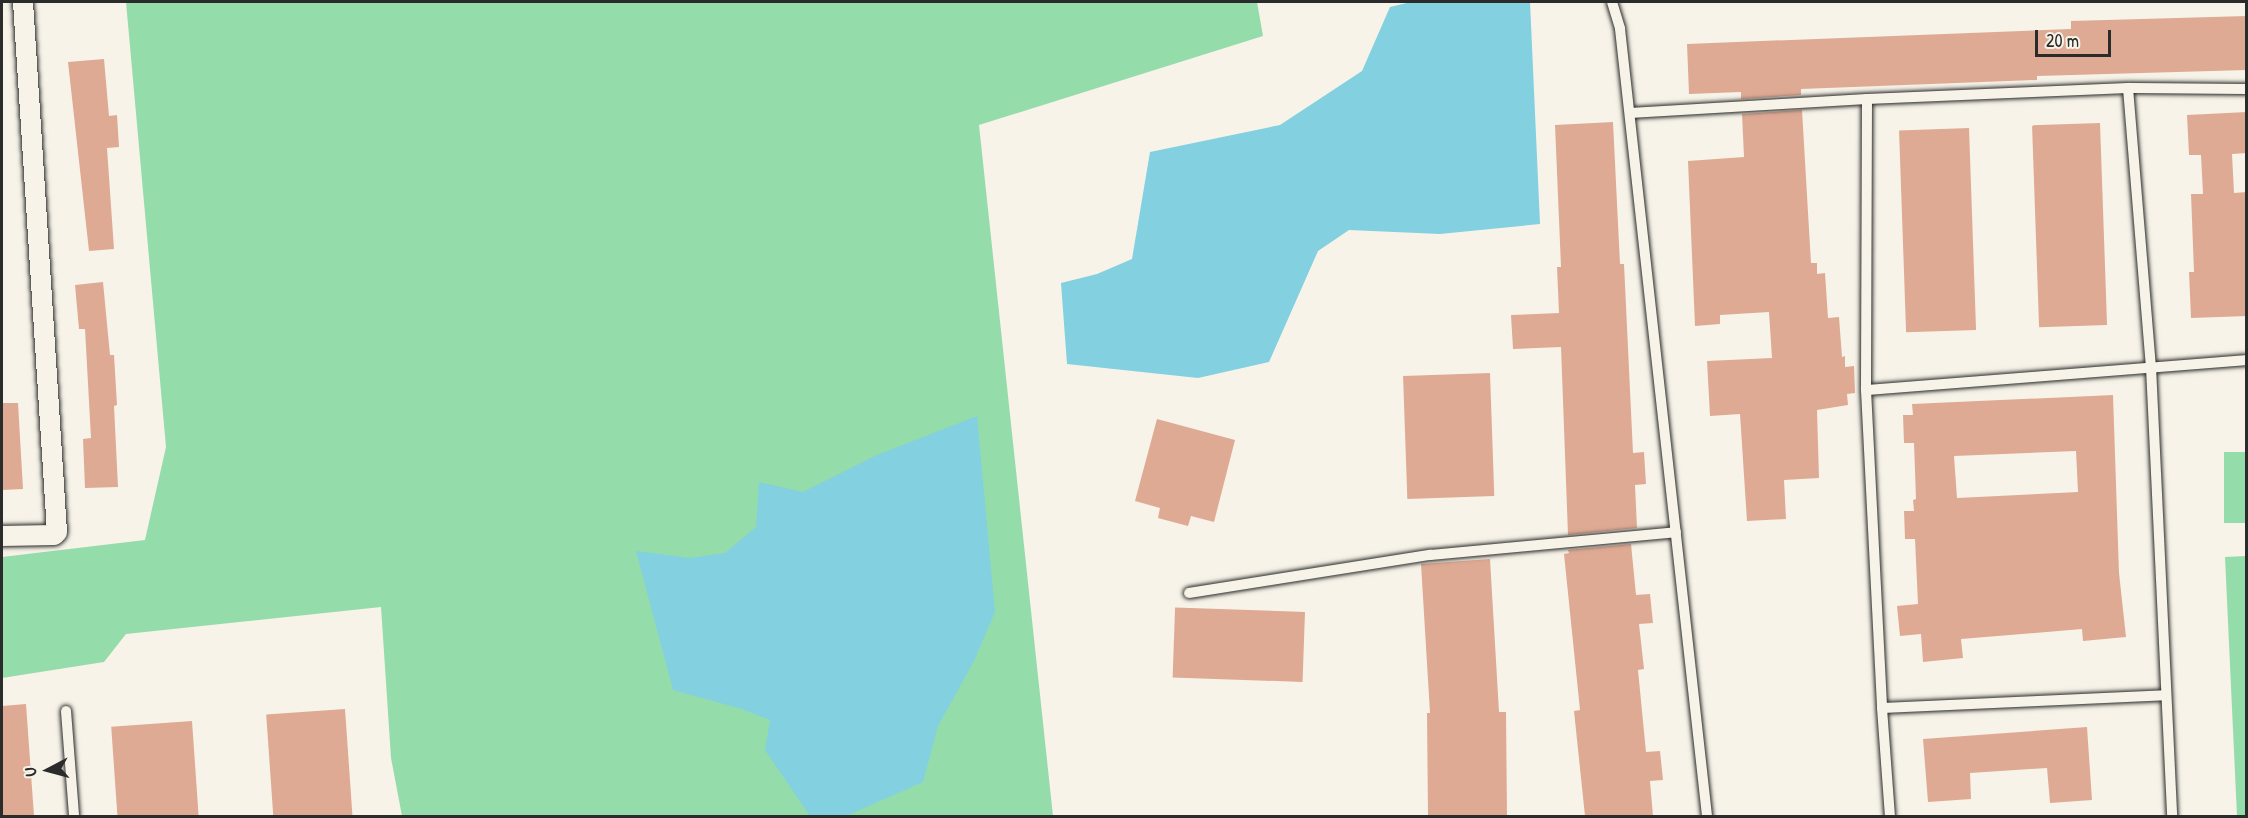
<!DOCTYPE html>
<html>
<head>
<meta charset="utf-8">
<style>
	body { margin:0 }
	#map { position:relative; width:2248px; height:818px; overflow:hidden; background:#f7f3e8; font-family:"Patrick Hand",sans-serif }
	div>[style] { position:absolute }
	.green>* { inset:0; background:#95dcab; transform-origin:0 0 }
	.water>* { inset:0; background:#82d0e0 }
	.building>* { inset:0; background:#dfaa94; transform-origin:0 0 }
	.roads { filter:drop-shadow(0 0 2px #2b2b2b) drop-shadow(0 0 2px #2b2b2b) }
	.service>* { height:10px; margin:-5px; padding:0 5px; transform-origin:5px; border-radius:5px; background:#f7f3e8 }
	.minor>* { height:20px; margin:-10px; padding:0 10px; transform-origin:10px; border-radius:10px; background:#f7f3e8 }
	span { translate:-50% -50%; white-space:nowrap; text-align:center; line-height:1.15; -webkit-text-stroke:5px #f7f3e8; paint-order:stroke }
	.frame { position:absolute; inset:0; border:3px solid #2b2b2b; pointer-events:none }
	.north { position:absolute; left:18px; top:740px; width:60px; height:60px; -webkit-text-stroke:4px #f7f3e8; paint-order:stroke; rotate:264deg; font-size:16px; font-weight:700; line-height:24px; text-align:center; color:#2b2b2b }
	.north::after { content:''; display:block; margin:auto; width:21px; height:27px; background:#2b2b2b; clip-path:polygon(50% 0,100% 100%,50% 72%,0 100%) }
	.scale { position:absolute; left:2035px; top:30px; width:76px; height:27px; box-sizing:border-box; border:3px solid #2b2b2b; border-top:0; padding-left:8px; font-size:18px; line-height:21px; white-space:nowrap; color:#2b2b2b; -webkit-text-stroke:4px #f7f3e8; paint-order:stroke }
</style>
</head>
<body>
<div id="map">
	<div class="green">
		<div style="clip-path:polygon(126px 2px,1257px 2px,1263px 36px,979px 125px,1053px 816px,402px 816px,391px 758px,381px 607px,126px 634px,104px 662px,2px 678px,2px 557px,145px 540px,166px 447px)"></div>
		<div style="left:2246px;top:452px;width:71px;height:22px;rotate:90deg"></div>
		<div style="clip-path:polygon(2246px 556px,2246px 816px,2237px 816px,2225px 557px)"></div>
	</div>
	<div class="water">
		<div style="clip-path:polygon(1411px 2px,1530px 2px,1540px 224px,1440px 234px,1349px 230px,1318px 251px,1269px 362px,1198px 378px,1067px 364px,1061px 283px,1097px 274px,1132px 259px,1150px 152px,1280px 125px,1362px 71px,1390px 7px)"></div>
		<div style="clip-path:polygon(977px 416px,995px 612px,974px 661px,938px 726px,923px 782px,846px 816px,810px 816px,765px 750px,770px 720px,742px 709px,673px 690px,636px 551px,690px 558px,725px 553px,756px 527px,759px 482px,803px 492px,877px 455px)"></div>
	</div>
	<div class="building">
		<div style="clip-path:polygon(2247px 16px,2247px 70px,2037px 76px,2037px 80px,1801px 89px,1801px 95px,1741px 99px,1741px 92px,1689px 94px,1687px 44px,2071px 29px,2071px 21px)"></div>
		<div style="clip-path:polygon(104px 59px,109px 116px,117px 115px,119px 147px,107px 148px,114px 249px,89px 251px,68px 62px)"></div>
		<div style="clip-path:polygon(1802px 110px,1811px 263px,1817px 263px,1817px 274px,1825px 273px,1828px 318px,1839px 317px,1842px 357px,1845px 356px,1845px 367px,1854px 366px,1855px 393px,1847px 394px,1848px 405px,1817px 410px,1819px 478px,1784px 480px,1786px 519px,1747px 521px,1740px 414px,1710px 416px,1707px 361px,1772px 358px,1769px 312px,1720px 315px,1720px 324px,1695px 326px,1688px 161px,1744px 157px,1742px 114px)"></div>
		<div style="clip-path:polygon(2247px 112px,2247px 153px,2232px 154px,2234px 193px,2247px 192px,2247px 316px,2191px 318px,2189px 272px,2194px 272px,2191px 194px,2203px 194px,2201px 155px,2189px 155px,2187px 115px)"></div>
		<div style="clip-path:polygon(1613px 122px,1620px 264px,1624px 264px,1633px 453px,1644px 452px,1646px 484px,1635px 485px,1637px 528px,1568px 535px,1561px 347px,1513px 349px,1511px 315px,1559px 313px,1557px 267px,1561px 267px,1555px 125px)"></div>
		<div style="left:2100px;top:123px;width:202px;height:68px;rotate:88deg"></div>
		<div style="left:1969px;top:128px;width:202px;height:70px;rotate:88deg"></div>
		<div style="clip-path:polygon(103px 282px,110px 355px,114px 355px,117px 405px,114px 406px,118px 487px,85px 488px,83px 439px,91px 438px,85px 329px,79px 329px,75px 285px)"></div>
		<div style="left:1490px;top:373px;width:123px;height:87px;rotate:88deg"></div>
		<div style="clip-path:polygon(evenodd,2113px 395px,2119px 573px,2126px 637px,2083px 641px,2082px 629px,1961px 639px,1963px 658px,1923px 662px,1921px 634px,1900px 636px,1897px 606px,1918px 604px,1915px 539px,1905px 539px,1904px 511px,1914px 511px,1913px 500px,1916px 499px,1914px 443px,1904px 443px,1903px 415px,1913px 415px,1912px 404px,2113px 395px,2076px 451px,2078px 492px,1957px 498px,1954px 456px,2076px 451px)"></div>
		<div style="clip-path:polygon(2px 403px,18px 403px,23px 489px,2px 490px)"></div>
		<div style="clip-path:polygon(1157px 419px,1235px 440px,1214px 522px,1191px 516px,1188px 526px,1158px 518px,1160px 508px,1135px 501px)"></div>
		<div style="clip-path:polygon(1631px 544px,1636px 595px,1650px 594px,1653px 623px,1639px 624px,1644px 669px,1638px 670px,1646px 752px,1660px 751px,1663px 780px,1650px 781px,1653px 816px,1585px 816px,1574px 711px,1580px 710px,1564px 554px,1569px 553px,1568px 550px)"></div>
		<div style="clip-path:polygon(1490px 559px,1499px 712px,1506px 712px,1507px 816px,1428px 816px,1427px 713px,1430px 713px,1421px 564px)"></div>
		<div style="left:1305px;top:612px;width:70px;height:130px;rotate:92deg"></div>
		<div style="clip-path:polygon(26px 704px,34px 816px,2px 816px,2px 706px)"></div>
		<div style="left:345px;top:709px;width:107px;height:79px;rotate:86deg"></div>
		<div style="left:192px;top:721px;width:95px;height:81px;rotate:86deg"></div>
		<div style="clip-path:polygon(2087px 727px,2092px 800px,2050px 803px,2047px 768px,1970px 773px,1971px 799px,1928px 802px,1923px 739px)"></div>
	</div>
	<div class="roads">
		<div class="service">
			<div style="left:1612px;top:2px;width:28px;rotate:73deg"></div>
			<div style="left:1620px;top:29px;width:792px;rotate:83.69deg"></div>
			<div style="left:2128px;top:88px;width:280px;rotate:85.3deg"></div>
			<div style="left:2151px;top:367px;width:449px;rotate:87.3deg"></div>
			<div style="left:1867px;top:99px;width:291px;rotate:90.2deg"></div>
			<div style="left:1866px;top:390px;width:318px;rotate:87.1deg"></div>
			<div style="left:1882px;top:708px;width:108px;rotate:85.8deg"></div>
			<div style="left:1630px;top:113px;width:237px;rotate:-3.4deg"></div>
			<div style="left:1867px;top:99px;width:261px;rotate:-2.4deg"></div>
			<div style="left:2128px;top:88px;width:118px;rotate:0.5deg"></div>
			<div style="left:1866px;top:390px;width:381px;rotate:-4.5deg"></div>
			<div style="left:1189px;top:593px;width:244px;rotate:-9deg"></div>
			<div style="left:1430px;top:555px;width:247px;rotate:-5.3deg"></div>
			<div style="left:1882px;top:708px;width:284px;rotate:-2.6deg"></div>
			<div style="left:66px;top:711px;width:105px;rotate:85.6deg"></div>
		</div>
		<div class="minor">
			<div style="left:2px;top:536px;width:52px;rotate:-1.1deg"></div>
			<div style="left:54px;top:535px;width:4px;rotate:-45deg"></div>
			<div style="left:57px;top:532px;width:531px;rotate:-93.67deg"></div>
		</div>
	</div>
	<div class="frame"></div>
	<div class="north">U</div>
	<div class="scale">20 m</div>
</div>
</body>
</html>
